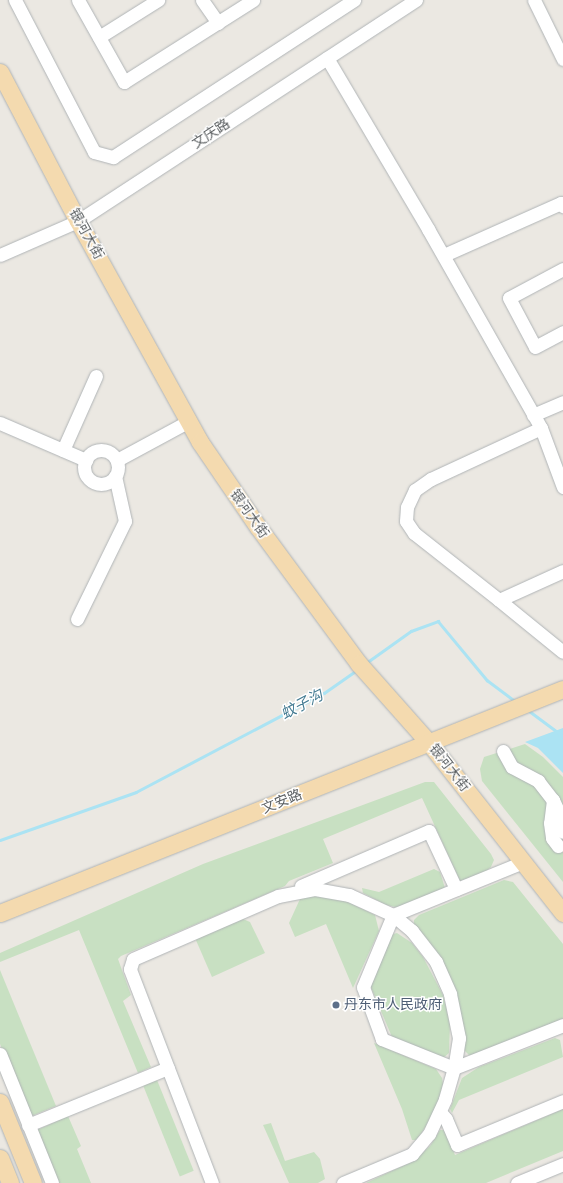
<!DOCTYPE html>
<html>
<head>
<meta charset="utf-8">
<style>
	body { margin:0 }
	#map { position:relative; width:563px; height:1183px; overflow:hidden; background:#ebe8e2; font-family:"Source Sans 3","Noto Sans SC",sans-serif }
	div>[style] { position:absolute }
	.green>* { inset:0; background:#c8e0c2; transform-origin:0 0 }
	.water>* { inset:0; background:#abe3f3 }
	.stream>* { height:2.5px; margin:-1.25px; padding:0 1.25px; transform-origin:1.25px; border-radius:1.25px; background:#abe3f3 }
	.roads { filter:drop-shadow(0 0 1px #b0b4b6) drop-shadow(0 0 1px #b0b4b6) }
	.minor>* { height:13px; margin:-6.5px; padding:0 6.5px; transform-origin:6.5px; border-radius:6.5px; background:#fff }
	.minor>.ring { margin:-6.5px; padding:0; box-sizing:content-box; background:none; border:13px solid #fff; border-radius:50% }
	.major>* { height:17px; margin:-8.5px; padding:0 8.5px; transform-origin:8.5px; border-radius:8.5px; background:#f4daaf }
	.dots>* { width:11px; height:11px; translate:-50% -50%; box-sizing:border-box; border:2px solid #fff; border-radius:50% }
	span { translate:-50% -50%; white-space:nowrap; text-align:center; line-height:1.15; -webkit-text-stroke:3px #fff; paint-order:stroke }
	.street-label { font-size:14px; color:#5b5f61 }
	.service-label { font-size:14px; color:#4e5e75 }
	.left { translate:0 -50%; text-align:left }
	.water-label { font-size:15px; color:#447b92; font-style:italic }
</style>
</head>
<body>
<div id="map">
	<div class="green">
		<div style="clip-path:polygon(525px 744px,543px 757px,563px 777px,563px 882px,482px 781px,480px 769px,484px 757px)"></div>
		<div style="clip-path:polygon(425px 782px,434px 782px,491px 854px,494px 860px,491px 867px,484px 873px,460px 881px,422px 798px,323px 839px,333px 863px,289px 881px,285px 886px,121px 956px,118px 959px,131px 995px,123px 1001px,151px 1067px,138px 1073px,79px 930px,0 962px,0 953px,203px 864px)"></div>
		<div style="clip-path:polygon(434px 869px,440px 872px,445px 888px,400px 908px,386px 905px,363px 893px,362px 888px,379px 892px)"></div>
		<div style="clip-path:polygon(504px 880px,513px 882px,563px 944px,563px 1020px,479px 1055px,469px 1055px,462px 1048px,462px 1036px,414px 929px,414px 920px,419px 915px)"></div>
		<div style="clip-path:polygon(311px 894px,342px 899px,375px 915px,379px 931px,353px 988px,326px 924px,295px 937px,289px 923px,300px 899px)"></div>
		<div style="clip-path:polygon(243px 919px,250px 922px,265px 953px,212px 977px,195px 938px)"></div>
		<div style="clip-path:polygon(397px 933px,412px 943px,423px 957px,443px 995px,450px 1023px,449px 1053px,442px 1059px,392px 1037px,370px 985px,390px 935px)"></div>
		<div style="clip-path:polygon(0 970px,56px 1106px,29px 1117px,0 1044px)"></div>
		<div style="clip-path:polygon(555px 1038px,560px 1040px,563px 1057px,459px 1100px,452px 1113px,450px 1109px,462px 1078px,479px 1067px)"></div>
		<div style="clip-path:polygon(374px 1043px,436px 1069px,442px 1078px,443px 1084px,435px 1112px,417px 1140px,412px 1140px,402px 1109px)"></div>
		<div style="left:157px;top:1080px;width:98px;height:15px;rotate:68deg"></div>
		<div style="clip-path:polygon(563px 1109px,563px 1151px,486px 1183px,366px 1183px,413px 1161px,430px 1146px,440px 1130px,445px 1130px,455px 1155px)"></div>
		<div style="clip-path:polygon(68px 1116px,81px 1146px,77px 1149px,91px 1183px,56px 1183px,35px 1131px)"></div>
		<div style="clip-path:polygon(271px 1123px,285px 1161px,314px 1152px,320px 1159px,325px 1179px,318px 1183px,289px 1183px,263px 1125px)"></div>
	</div>
	<div class="water">
		<div style="clip-path:polygon(563px 728px,563px 773px,538px 748px,525px 742px)"></div>
	</div>
	<div class="stream">
		<div style="left:366px;top:663px;width:55px;rotate:-35.4deg"></div>
		<div style="left:411px;top:631px;width:29px;rotate:-20deg"></div>
		<div style="left:438px;top:621px;width:77px;rotate:50.3deg"></div>
		<div style="left:487px;top:680px;width:36px;rotate:37deg"></div>
		<div style="left:528px;top:710px;width:44px;rotate:36.6deg"></div>
		<div style="left:0;top:840px;width:144px;rotate:-19.4deg"></div>
		<div style="left:136px;top:792px;width:212px;rotate:-27.8deg"></div>
		<div style="left:324px;top:693px;width:40px;rotate:-34.9deg"></div>
	</div>
	<div class="roads">
		<div class="minor">
			<div style="left:15px;top:0;width:171px;rotate:62.5deg"></div>
			<div style="left:94px;top:152px;width:20px;rotate:15deg"></div>
			<div style="left:113px;top:157px;width:288px;rotate:-33.1deg"></div>
			<div style="left:78px;top:0;width:94px;rotate:60.7deg"></div>
			<div style="left:124px;top:82px;width:153px;rotate:-32.4deg"></div>
			<div style="left:202px;top:0;width:28px;rotate:55deg"></div>
			<div style="left:534px;top:0;width:66px;rotate:63.8deg"></div>
			<div style="left:99px;top:37px;width:70px;rotate:-32.1deg"></div>
			<div style="left:327px;top:58px;width:199px;rotate:59.4deg"></div>
			<div style="left:428px;top:229px;width:229px;rotate:60.4deg"></div>
			<div style="left:541px;top:428px;width:63px;rotate:69.6deg"></div>
			<div style="left:0;top:255px;width:85px;rotate:-23.6deg"></div>
			<div style="left:78px;top:221px;width:404px;rotate:-33.2deg"></div>
			<div style="left:444px;top:255px;width:128px;rotate:-24deg"></div>
			<div style="left:561px;top:203px;width:4px;rotate:56deg"></div>
			<div style="left:563px;top:269px;width:61px;rotate:151.8deg"></div>
			<div style="left:509px;top:298px;width:55px;rotate:62deg"></div>
			<div style="left:535px;top:347px;width:32px;rotate:-28deg"></div>
			<div style="left:533px;top:415px;width:33px;rotate:-23deg"></div>
			<div style="left:0;top:423px;width:94px;rotate:23.3deg"></div>
			<div style="left:63px;top:450px;width:81px;rotate:-66deg"></div>
			<div class="ring" style="left:84px;top:450px;width:21px;height:21px"></div>
			<div style="left:117px;top:460px;width:82px;rotate:-28.4deg"></div>
			<div style="left:563px;top:571px;width:70px;rotate:155.6deg"></div>
			<div style="left:499px;top:600px;width:82px;rotate:39.1deg"></div>
			<div style="left:499px;top:600px;width:108px;rotate:-141.8deg"></div>
			<div style="left:414px;top:533px;width:14px;rotate:-124deg"></div>
			<div style="left:406px;top:521px;width:14px;rotate:-86deg"></div>
			<div style="left:407px;top:507px;width:19px;rotate:-65deg"></div>
			<div style="left:415px;top:490px;width:19px;rotate:-35deg"></div>
			<div style="left:431px;top:479px;width:121px;rotate:-24.9deg"></div>
			<div style="left:77px;top:619px;width:109px;rotate:-63.9deg"></div>
			<div style="left:125px;top:521px;width:46px;rotate:-102.5deg"></div>
			<div style="left:503px;top:751px;width:18px;rotate:61deg"></div>
			<div style="left:512px;top:767px;width:30px;rotate:28deg"></div>
			<div style="left:538px;top:781px;width:24px;rotate:52deg"></div>
			<div style="left:553px;top:800px;width:23px;rotate:97deg"></div>
			<div style="left:550px;top:823px;width:15px;rotate:82deg"></div>
			<div style="left:552px;top:838px;width:10px;rotate:53deg"></div>
			<div style="left:553px;top:800px;width:17px;rotate:65deg"></div>
			<div style="left:560px;top:815px;width:17px;rotate:80deg"></div>
			<div style="left:301px;top:886px;width:139px;rotate:-23.3deg"></div>
			<div style="left:429px;top:831px;width:64px;rotate:65deg"></div>
			<div style="left:393px;top:915px;width:25px;rotate:40deg"></div>
			<div style="left:412px;top:931px;width:39px;rotate:52deg"></div>
			<div style="left:436px;top:962px;width:35px;rotate:66deg"></div>
			<div style="left:450px;top:994px;width:45px;rotate:78.4deg"></div>
			<div style="left:459px;top:1038px;width:30px;rotate:99deg"></div>
			<div style="left:454px;top:1068px;width:78px;rotate:-158.1deg"></div>
			<div style="left:382px;top:1039px;width:55px;rotate:-110.1deg"></div>
			<div style="left:363px;top:987px;width:78px;rotate:-67.4deg"></div>
			<div style="left:0;top:1054px;width:139px;rotate:68deg"></div>
			<div style="left:440px;top:1112px;width:9px;rotate:49deg"></div>
			<div style="left:446px;top:1119px;width:28px;rotate:67deg"></div>
			<div style="left:457px;top:1145px;width:115px;rotate:-22.5deg"></div>
			<div style="left:28px;top:1125px;width:151px;rotate:-22.2deg"></div>
			<div style="left:212px;top:1183px;width:229px;rotate:-111deg"></div>
			<div style="left:130px;top:969px;width:10px;rotate:-73deg"></div>
			<div style="left:133px;top:959px;width:158px;rotate:-23.5deg"></div>
			<div style="left:278px;top:896px;width:38px;rotate:-11deg"></div>
			<div style="left:315px;top:889px;width:35px;rotate:10deg"></div>
			<div style="left:349px;top:895px;width:48px;rotate:24.4deg"></div>
			<div style="left:393px;top:915px;width:140px;rotate:-22.2deg"></div>
			<div style="left:343px;top:1183px;width:75px;rotate:-22.8deg"></div>
			<div style="left:412px;top:1154px;width:26px;rotate:-50deg"></div>
			<div style="left:429px;top:1134px;width:38px;rotate:-65deg"></div>
			<div style="left:445px;top:1099px;width:32px;rotate:-74deg"></div>
			<div style="left:454px;top:1068px;width:117px;rotate:-21.5deg"></div>
			<div style="left:517px;top:1183px;width:50px;rotate:-22.4deg"></div>
		</div>
		<div class="major">
			<div style="left:0;top:72px;width:168px;rotate:62.4deg"></div>
			<div style="left:78px;top:221px;width:252px;rotate:61.1deg"></div>
			<div style="left:200px;top:442px;width:103px;rotate:55.7deg"></div>
			<div style="left:258px;top:527px;width:170px;rotate:53.6deg"></div>
			<div style="left:359px;top:664px;width:107px;rotate:48.4deg"></div>
			<div style="left:430px;top:744px;width:215px;rotate:51.8deg"></div>
			<div style="left:0;top:913px;width:606px;rotate:-21.7deg"></div>
			<div style="left:0;top:1102px;width:87px;rotate:67.8deg"></div>
			<div style="left:0;top:1158px;width:27px;rotate:68deg"></div>
		</div>
	</div>
	<div class="dots">
		<div style="left:336px;top:1005px;background:#5c6f8a"></div>
	</div>
	<div class="street-label">
		<span style="left:211px;top:134px;rotate:-33deg">文庆路</span>
		<span style="left:86px;top:234px;rotate:61deg">银河大街</span>
		<span style="left:249px;top:514px;rotate:55deg">银河大街</span>
		<span style="left:449px;top:768px;rotate:52deg">银河大街</span>
		<span style="left:282px;top:802px;rotate:-22deg">文安路</span>
	</div>
	<div class="service-label">
		<span class="left" style="left:344px;top:1005px">丹东市人民政府</span>
	</div>
	<div class="water-label">
		<span style="left:302px;top:705px;rotate:-28deg">蚊子沟</span>
	</div>
</div>
</body>
</html>
